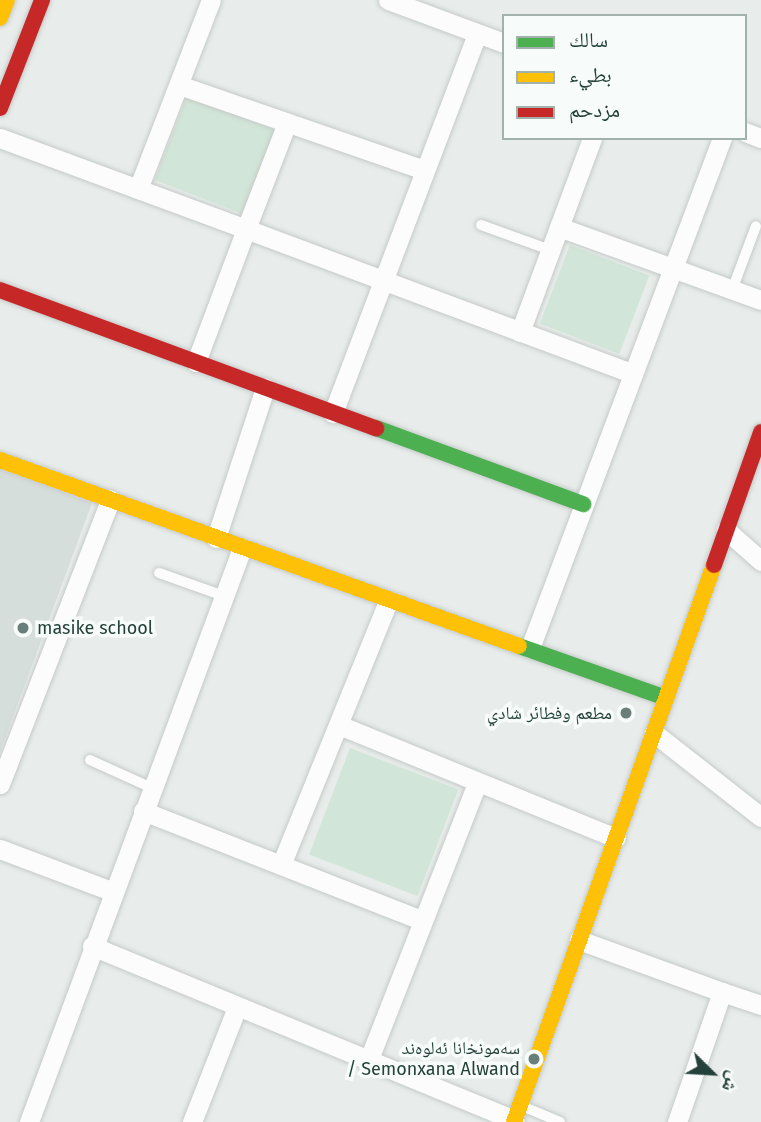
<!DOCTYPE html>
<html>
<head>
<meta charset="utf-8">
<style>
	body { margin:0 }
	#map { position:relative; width:761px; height:1122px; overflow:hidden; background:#e8edeb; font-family:"Fira Sans","Noto Naskh Arabic",sans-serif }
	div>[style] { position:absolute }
	.built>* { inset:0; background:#d6dedb }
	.green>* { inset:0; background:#d1e6d8; transform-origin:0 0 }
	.roads { filter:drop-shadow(0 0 2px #c5cac8) drop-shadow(0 0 2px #c5cac8) }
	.lane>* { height:10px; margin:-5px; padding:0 5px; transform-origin:5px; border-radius:5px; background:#fcfcfc }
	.street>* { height:19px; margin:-9.5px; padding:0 9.5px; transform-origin:9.5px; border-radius:9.5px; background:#fcfcfc }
	.fast>* { height:16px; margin:-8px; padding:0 8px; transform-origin:8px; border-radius:8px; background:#4caf50 }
	.slow>* { height:16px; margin:-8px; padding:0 8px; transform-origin:8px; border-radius:8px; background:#ffc107 }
	.jam>* { height:16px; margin:-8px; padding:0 8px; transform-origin:8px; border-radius:8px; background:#c62828 }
	.dots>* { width:19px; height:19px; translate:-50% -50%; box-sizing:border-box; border:4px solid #f7fbf9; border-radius:50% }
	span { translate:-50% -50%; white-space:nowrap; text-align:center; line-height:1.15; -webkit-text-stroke:7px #f7fbf9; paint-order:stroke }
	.poi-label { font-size:18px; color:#24423a }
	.left { translate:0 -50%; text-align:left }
	.right { translate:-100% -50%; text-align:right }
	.legend { position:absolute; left:502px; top:14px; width:245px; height:126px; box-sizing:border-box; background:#f7fbf9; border:2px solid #a3b1ad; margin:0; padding:9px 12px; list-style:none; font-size:21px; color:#24423a }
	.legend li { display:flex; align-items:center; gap:14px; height:35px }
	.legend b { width:35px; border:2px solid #a3b1ad }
	.north { position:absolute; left:677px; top:1038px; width:70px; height:70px; -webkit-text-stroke:5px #f7fbf9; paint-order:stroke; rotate:114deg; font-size:19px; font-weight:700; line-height:28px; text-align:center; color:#24423a }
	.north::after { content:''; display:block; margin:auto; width:24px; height:32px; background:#24423a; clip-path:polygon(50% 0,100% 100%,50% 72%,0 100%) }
</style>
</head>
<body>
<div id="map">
	<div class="built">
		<div style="clip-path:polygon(0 469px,92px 503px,0 752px)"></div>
	</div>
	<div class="green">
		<div style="left:187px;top:96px;width:94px;height:90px;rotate:21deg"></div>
		<div style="left:570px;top:245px;width:85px;height:84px;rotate:21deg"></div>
		<div style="left:350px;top:748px;width:116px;height:114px;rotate:21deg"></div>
	</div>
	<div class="roads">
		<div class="lane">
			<div style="left:481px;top:225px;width:73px;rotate:19.9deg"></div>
			<div style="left:732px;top:290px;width:68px;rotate:-69.4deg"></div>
			<div style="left:159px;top:573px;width:69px;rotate:19.5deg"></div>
			<div style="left:90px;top:760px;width:68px;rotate:24.3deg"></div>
			<div style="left:522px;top:1106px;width:41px;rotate:22.8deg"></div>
		</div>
		<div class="street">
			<div style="left:388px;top:0;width:124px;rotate:20.3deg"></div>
			<div style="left:179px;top:85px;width:260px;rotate:19.1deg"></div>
			<div style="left:745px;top:132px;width:17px;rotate:21deg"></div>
			<div style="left:0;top:138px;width:262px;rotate:20.3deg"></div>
			<div style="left:246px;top:229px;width:114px;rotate:-68.9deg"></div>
			<div style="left:138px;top:189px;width:203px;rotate:-68.9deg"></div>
			<div style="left:559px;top:227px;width:215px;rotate:19.9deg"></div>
			<div style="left:520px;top:332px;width:207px;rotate:-69.6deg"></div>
			<div style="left:196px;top:362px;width:142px;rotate:-69.4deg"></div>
			<div style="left:246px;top:229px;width:413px;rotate:20.5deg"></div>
			<div style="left:333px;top:413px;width:406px;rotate:-69.2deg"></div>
			<div style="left:726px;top:530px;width:47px;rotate:41.5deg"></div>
			<div style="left:216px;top:538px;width:158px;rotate:-71.9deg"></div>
			<div style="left:530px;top:648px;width:545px;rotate:-69.37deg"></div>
			<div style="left:339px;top:725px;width:299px;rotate:22.2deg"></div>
			<div style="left:654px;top:733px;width:136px;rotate:38.1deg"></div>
			<div style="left:0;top:784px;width:305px;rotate:-68.8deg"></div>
			<div style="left:143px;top:811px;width:299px;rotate:21.4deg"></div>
			<div style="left:0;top:849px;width:122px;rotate:20.7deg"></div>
			<div style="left:281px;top:865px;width:285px;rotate:-67.9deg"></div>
			<div style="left:579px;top:940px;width:152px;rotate:20deg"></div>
			<div style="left:722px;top:992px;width:138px;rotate:109.1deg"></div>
			<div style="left:92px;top:946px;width:457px;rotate:22.4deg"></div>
			<div style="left:722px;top:992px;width:41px;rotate:18.4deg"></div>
			<div style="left:369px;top:1059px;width:296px;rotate:-68.6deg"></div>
			<div style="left:29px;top:1122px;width:612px;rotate:-69.64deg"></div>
			<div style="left:192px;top:1122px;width:123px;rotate:-68.6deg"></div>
		</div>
		<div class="fast">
			<div style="left:376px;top:428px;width:221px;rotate:20.2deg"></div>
			<div style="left:519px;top:646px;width:156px;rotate:19.5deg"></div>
		</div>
		<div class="slow">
			<div style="left:0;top:18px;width:19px;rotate:-69deg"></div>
			<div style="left:0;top:460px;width:551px;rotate:19.72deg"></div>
			<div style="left:514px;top:1122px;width:592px;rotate:-70.25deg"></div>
		</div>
		<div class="jam">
			<div style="left:0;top:108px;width:116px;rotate:-68.7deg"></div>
			<div style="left:0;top:290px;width:401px;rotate:20.2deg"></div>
			<div style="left:714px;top:565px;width:141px;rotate:-70.5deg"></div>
		</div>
	</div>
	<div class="dots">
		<div style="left:23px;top:628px;background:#697e78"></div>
		<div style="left:626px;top:713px;background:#697e78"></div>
		<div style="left:534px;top:1059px;background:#697e78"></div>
	</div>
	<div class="poi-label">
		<span class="left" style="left:37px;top:628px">masike school</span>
		<span class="right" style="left:612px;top:713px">مطعم وفطائر شادي</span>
		<span class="right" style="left:520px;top:1059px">سەمونخانا ئەلوەند<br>/ Semonxana Alwand</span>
	</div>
	<ul class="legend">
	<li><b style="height:9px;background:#4caf50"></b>سالك</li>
	<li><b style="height:9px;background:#ffc107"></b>بطيء</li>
	<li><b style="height:9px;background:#c62828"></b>مزدحم</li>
	</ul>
	<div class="north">ش</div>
</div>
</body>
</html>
